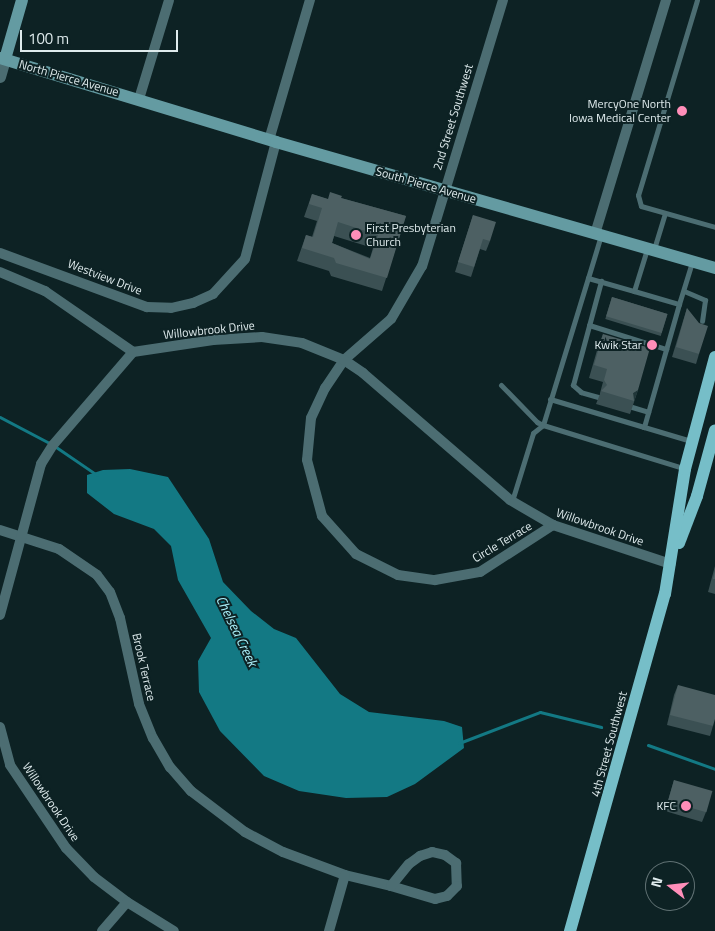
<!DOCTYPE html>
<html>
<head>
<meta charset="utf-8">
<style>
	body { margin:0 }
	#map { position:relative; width:715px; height:931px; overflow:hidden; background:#0d2224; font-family:"Titillium Web",sans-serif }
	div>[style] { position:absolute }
	.water>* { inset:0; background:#137984 }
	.stream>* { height:3px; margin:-1.5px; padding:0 1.5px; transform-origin:1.5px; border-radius:1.5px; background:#137984 }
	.service>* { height:5px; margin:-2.5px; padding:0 2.5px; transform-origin:2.5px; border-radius:2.5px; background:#4c6d72 }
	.minor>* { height:10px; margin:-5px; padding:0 5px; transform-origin:5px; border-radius:5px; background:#4c6d72 }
	.tertiary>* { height:12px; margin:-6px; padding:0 6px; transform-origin:6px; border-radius:6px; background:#4c6d72 }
	.secondary>* { height:12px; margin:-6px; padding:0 6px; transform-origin:6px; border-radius:6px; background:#649ba2 }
	.primary>* { height:12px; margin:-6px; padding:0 6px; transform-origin:6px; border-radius:6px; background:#76bec8 }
	.wall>* { inset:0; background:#3b5053; transform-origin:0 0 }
	.shaded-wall>* { inset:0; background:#213639 }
	.building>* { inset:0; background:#4d6063; transform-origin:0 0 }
	.dots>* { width:14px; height:14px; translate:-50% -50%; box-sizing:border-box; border:2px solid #0d2224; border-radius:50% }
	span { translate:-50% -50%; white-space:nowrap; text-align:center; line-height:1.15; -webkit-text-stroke:4px #0d2224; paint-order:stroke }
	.street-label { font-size:12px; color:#dfebed }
	.poi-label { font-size:12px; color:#dfebed }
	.right { translate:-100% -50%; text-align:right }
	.left { translate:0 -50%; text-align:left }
	.water-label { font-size:14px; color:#a9eef8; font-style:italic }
	.north { position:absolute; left:645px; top:861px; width:50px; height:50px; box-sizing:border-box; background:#0d2224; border:1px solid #617274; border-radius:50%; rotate:286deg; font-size:14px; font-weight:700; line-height:20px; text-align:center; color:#dfebed }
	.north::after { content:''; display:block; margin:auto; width:18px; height:22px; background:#ff8eb9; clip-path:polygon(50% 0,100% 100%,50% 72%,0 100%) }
	.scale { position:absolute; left:20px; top:30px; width:158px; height:22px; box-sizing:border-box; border:2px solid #dfebed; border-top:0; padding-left:6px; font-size:15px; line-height:18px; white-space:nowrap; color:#dfebed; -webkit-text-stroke:4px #0d2224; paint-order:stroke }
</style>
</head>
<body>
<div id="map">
	<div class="water">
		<div style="clip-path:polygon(130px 469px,168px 477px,209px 539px,223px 582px,251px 611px,274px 629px,296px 638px,340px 694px,369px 712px,444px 721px,462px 727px,464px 748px,415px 784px,387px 797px,346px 798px,299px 791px,264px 776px,220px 731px,199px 692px,198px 661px,211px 638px,178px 580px,171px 546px,154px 529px,114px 514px,87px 493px,87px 475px,103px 470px)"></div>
	</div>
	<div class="stream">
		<div style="left:0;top:417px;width:60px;rotate:27.8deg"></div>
		<div style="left:53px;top:445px;width:53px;rotate:34.3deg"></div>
		<div style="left:459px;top:743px;width:87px;rotate:-20.9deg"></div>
		<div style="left:540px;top:712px;width:63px;rotate:13.8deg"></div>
		<div style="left:648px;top:745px;width:71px;rotate:19.7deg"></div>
	</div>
	<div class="service">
		<div style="left:697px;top:0;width:204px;rotate:106.8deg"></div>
		<div style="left:638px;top:195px;width:11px;rotate:75deg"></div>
		<div style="left:641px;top:206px;width:77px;rotate:15.8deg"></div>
		<div style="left:601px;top:235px;width:45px;rotate:106.8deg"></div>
		<div style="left:588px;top:278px;width:48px;rotate:15.8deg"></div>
		<div style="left:634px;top:291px;width:44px;rotate:-72.8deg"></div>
		<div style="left:654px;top:249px;width:37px;rotate:-73deg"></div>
		<div style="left:634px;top:291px;width:47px;rotate:16.1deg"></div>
		<div style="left:679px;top:304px;width:44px;rotate:-72.8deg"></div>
		<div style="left:684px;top:291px;width:23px;rotate:23deg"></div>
		<div style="left:705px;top:300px;width:21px;rotate:98deg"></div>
		<div style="left:679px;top:304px;width:128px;rotate:105.9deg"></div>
		<div style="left:644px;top:427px;width:49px;rotate:16.6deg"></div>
		<div style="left:589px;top:325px;width:81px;rotate:17.3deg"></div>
		<div style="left:501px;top:385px;width:52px;rotate:45.8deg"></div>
		<div style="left:537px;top:422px;width:7px;rotate:27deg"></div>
		<div style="left:543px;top:425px;width:154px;rotate:-73deg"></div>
		<div style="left:598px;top:397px;width:18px;rotate:-164deg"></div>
		<div style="left:581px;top:392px;width:11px;rotate:-139deg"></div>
		<div style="left:573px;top:385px;width:108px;rotate:-74.9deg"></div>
		<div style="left:550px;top:399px;width:98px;rotate:16.6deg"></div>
		<div style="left:632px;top:407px;width:17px;rotate:17deg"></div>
		<div style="left:512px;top:501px;width:71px;rotate:-72.8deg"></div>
		<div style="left:533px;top:433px;width:13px;rotate:-39deg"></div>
		<div style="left:543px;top:425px;width:146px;rotate:17.1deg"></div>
	</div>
	<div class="minor">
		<div style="left:503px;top:0;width:278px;rotate:106.9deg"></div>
		<div style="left:422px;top:266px;width:61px;rotate:120.3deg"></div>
		<div style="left:391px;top:319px;width:62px;rotate:138.9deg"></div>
		<div style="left:344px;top:360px;width:34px;rotate:124deg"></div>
		<div style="left:325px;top:388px;width:33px;rotate:115deg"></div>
		<div style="left:311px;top:418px;width:42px;rotate:95.4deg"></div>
		<div style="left:307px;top:460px;width:58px;rotate:75deg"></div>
		<div style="left:322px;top:516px;width:51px;rotate:48.2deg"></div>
		<div style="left:356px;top:554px;width:47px;rotate:26.6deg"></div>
		<div style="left:398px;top:575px;width:37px;rotate:8deg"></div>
		<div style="left:435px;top:580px;width:46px;rotate:-10.1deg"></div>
		<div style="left:480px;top:572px;width:87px;rotate:-32.8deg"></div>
		<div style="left:139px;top:99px;width:103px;rotate:-73.1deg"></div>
		<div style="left:269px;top:140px;width:146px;rotate:-73.7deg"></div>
		<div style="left:595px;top:234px;width:245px;rotate:-73.1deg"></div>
		<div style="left:0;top:253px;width:157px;rotate:20.2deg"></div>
		<div style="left:147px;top:307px;width:24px;rotate:2deg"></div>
		<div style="left:171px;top:308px;width:23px;rotate:-13deg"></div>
		<div style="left:193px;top:303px;width:22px;rotate:-24deg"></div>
		<div style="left:213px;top:294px;width:47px;rotate:-47.6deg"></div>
		<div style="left:245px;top:259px;width:121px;rotate:-75.2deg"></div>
		<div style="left:0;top:272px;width:49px;rotate:22.9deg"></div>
		<div style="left:45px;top:291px;width:107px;rotate:34.7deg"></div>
		<div style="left:0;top:530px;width:62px;rotate:17.9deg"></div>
		<div style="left:59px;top:549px;width:46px;rotate:34.4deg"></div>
		<div style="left:97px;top:575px;width:21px;rotate:53deg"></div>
		<div style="left:110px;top:592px;width:28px;rotate:69deg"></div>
		<div style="left:120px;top:618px;width:88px;rotate:77.5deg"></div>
		<div style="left:139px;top:704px;width:37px;rotate:68deg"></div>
		<div style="left:153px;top:738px;width:34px;rotate:60deg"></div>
		<div style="left:170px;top:767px;width:32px;rotate:49deg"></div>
		<div style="left:191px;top:791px;width:68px;rotate:37.2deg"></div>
		<div style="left:245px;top:832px;width:43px;rotate:27.8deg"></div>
		<div style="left:283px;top:852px;width:66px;rotate:20.4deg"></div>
		<div style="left:345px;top:875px;width:47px;rotate:13.4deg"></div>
		<div style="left:0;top:615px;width:156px;rotate:-74.8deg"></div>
		<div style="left:41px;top:464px;width:22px;rotate:-58deg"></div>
		<div style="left:53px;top:445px;width:123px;rotate:-49.3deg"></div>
		<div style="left:133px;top:352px;width:81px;rotate:-8.5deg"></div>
		<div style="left:213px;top:340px;width:49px;rotate:-3.5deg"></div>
		<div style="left:262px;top:337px;width:40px;rotate:8.5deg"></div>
		<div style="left:302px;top:343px;width:45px;rotate:22deg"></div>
		<div style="left:344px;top:360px;width:23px;rotate:34deg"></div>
		<div style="left:363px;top:373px;width:194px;rotate:40.8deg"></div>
		<div style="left:510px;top:500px;width:50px;rotate:30.2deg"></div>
		<div style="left:553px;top:525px;width:124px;rotate:18.3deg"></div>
		<div style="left:0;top:727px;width:39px;rotate:75deg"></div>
		<div style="left:10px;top:765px;width:100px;rotate:56deg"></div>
		<div style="left:66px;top:848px;width:40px;rotate:46deg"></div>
		<div style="left:94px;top:877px;width:41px;rotate:37.1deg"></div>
		<div style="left:127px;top:902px;width:55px;rotate:31.7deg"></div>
		<div style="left:432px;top:852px;width:13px;rotate:13deg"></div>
		<div style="left:445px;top:855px;width:14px;rotate:36deg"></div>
		<div style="left:456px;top:863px;width:23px;rotate:88deg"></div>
		<div style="left:457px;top:886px;width:14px;rotate:135deg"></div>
		<div style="left:447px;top:896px;width:12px;rotate:166deg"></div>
		<div style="left:435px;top:899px;width:46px;rotate:-163.5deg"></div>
		<div style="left:391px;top:886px;width:28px;rotate:-51deg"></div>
		<div style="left:409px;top:864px;width:14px;rotate:-36deg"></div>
		<div style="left:420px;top:856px;width:13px;rotate:-18deg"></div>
		<div style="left:102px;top:931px;width:38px;rotate:-49deg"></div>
		<div style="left:329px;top:931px;width:58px;rotate:-74.1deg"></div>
	</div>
	<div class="tertiary">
		<div style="left:0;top:77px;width:19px;rotate:-74deg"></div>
	</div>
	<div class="secondary">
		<div style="left:0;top:58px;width:288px;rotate:16.9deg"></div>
		<div style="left:276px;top:142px;width:457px;rotate:16deg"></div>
		<div style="left:5px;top:59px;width:61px;rotate:-73.9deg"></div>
	</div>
	<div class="primary">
		<div style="left:679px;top:543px;width:50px;rotate:-69deg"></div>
		<div style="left:697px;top:496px;width:68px;rotate:-74.7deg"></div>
		<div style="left:570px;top:931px;width:350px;rotate:-74.3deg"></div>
		<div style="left:665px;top:594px;width:127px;rotate:-80.9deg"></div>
		<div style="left:685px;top:469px;width:116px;rotate:-75deg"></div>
	</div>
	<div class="wall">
		<div style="clip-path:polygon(evenodd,312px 194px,327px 199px,341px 198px,406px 216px,382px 291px,331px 276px,329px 271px,297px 261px,306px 235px,312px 237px,317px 221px,304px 217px,312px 194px,334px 236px,373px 248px,370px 258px,332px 243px,334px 236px)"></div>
		<div style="clip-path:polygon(473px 215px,490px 241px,486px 251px,480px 249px,471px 277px,455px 272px)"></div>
		<div style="left:612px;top:297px;width:58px;height:23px;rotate:17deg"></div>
		<div style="clip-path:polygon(687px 308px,699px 354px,696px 364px,672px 357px)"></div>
		<div style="clip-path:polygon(603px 334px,638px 390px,630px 414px,596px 404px,600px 394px,600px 393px,603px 382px,589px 378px,598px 347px)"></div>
		<div style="clip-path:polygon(715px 566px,715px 594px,708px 592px)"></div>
		<div style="clip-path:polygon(678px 685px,713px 726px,710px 736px,667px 725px,674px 695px)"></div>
		<div style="clip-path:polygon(674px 780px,706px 812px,702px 822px,665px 811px)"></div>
	</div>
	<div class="shaded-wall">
		<div style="clip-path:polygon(638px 390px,634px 401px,633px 393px)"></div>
	</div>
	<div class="building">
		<div style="clip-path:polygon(evenodd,330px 192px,342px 196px,341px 198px,406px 216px,387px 278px,336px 263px,334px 258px,302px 248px,306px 235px,313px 237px,322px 208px,309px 204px,312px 194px,328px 199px,330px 192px,338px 222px,378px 235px,370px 259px,332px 243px,338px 222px)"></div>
		<div style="clip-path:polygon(473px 215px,496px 222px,490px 241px,483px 239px,474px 267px,458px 262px)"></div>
		<div style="left:612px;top:297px;width:58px;height:20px;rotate:17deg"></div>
		<div style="clip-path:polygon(687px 308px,699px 323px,708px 326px,699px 354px,676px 347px)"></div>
		<div style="clip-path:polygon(603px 334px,650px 348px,638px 390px,633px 393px,634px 401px,601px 391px,607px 385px,604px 380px,607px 369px,594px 365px)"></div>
		<div style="clip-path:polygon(715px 571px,715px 579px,713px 579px)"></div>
		<div style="clip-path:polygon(678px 685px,715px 695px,715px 719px,713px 726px,670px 715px)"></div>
		<div style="left:674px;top:780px;width:40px;height:22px;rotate:16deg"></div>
	</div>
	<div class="dots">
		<div style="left:682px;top:111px;background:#ff8eb9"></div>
		<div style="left:356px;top:235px;background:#ff8eb9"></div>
		<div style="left:652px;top:345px;background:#ff8eb9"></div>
		<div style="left:686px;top:806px;background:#ff8eb9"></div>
	</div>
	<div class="street-label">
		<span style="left:69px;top:78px;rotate:16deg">North Pierce Avenue</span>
		<span style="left:453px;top:117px;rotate:-73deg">2nd Street Southwest</span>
		<span style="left:426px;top:185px;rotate:16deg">South Pierce Avenue</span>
		<span style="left:105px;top:277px;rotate:21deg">Westview Drive</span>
		<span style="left:209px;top:330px;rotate:-6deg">Willowbrook Drive</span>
		<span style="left:600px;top:527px;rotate:19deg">Willowbrook Drive</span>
		<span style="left:502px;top:542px;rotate:-31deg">Circle Terrace</span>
		<span style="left:144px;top:667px;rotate:77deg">Brook Terrace</span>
		<span style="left:609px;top:744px;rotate:-75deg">4th Street Southwest</span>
		<span style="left:51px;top:802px;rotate:56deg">Willowbrook Drive</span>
	</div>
	<div class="poi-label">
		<span class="right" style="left:671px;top:111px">MercyOne North<br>Iowa Medical Center</span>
		<span class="left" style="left:366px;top:235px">First Presbyterian<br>Church</span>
		<span class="right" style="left:642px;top:345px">Kwik Star</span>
		<span class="right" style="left:676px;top:806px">KFC</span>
	</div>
	<div class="water-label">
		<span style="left:237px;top:631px;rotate:64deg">Chelsea Creek</span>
	</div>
	<div class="north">N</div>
	<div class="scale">100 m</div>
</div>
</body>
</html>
